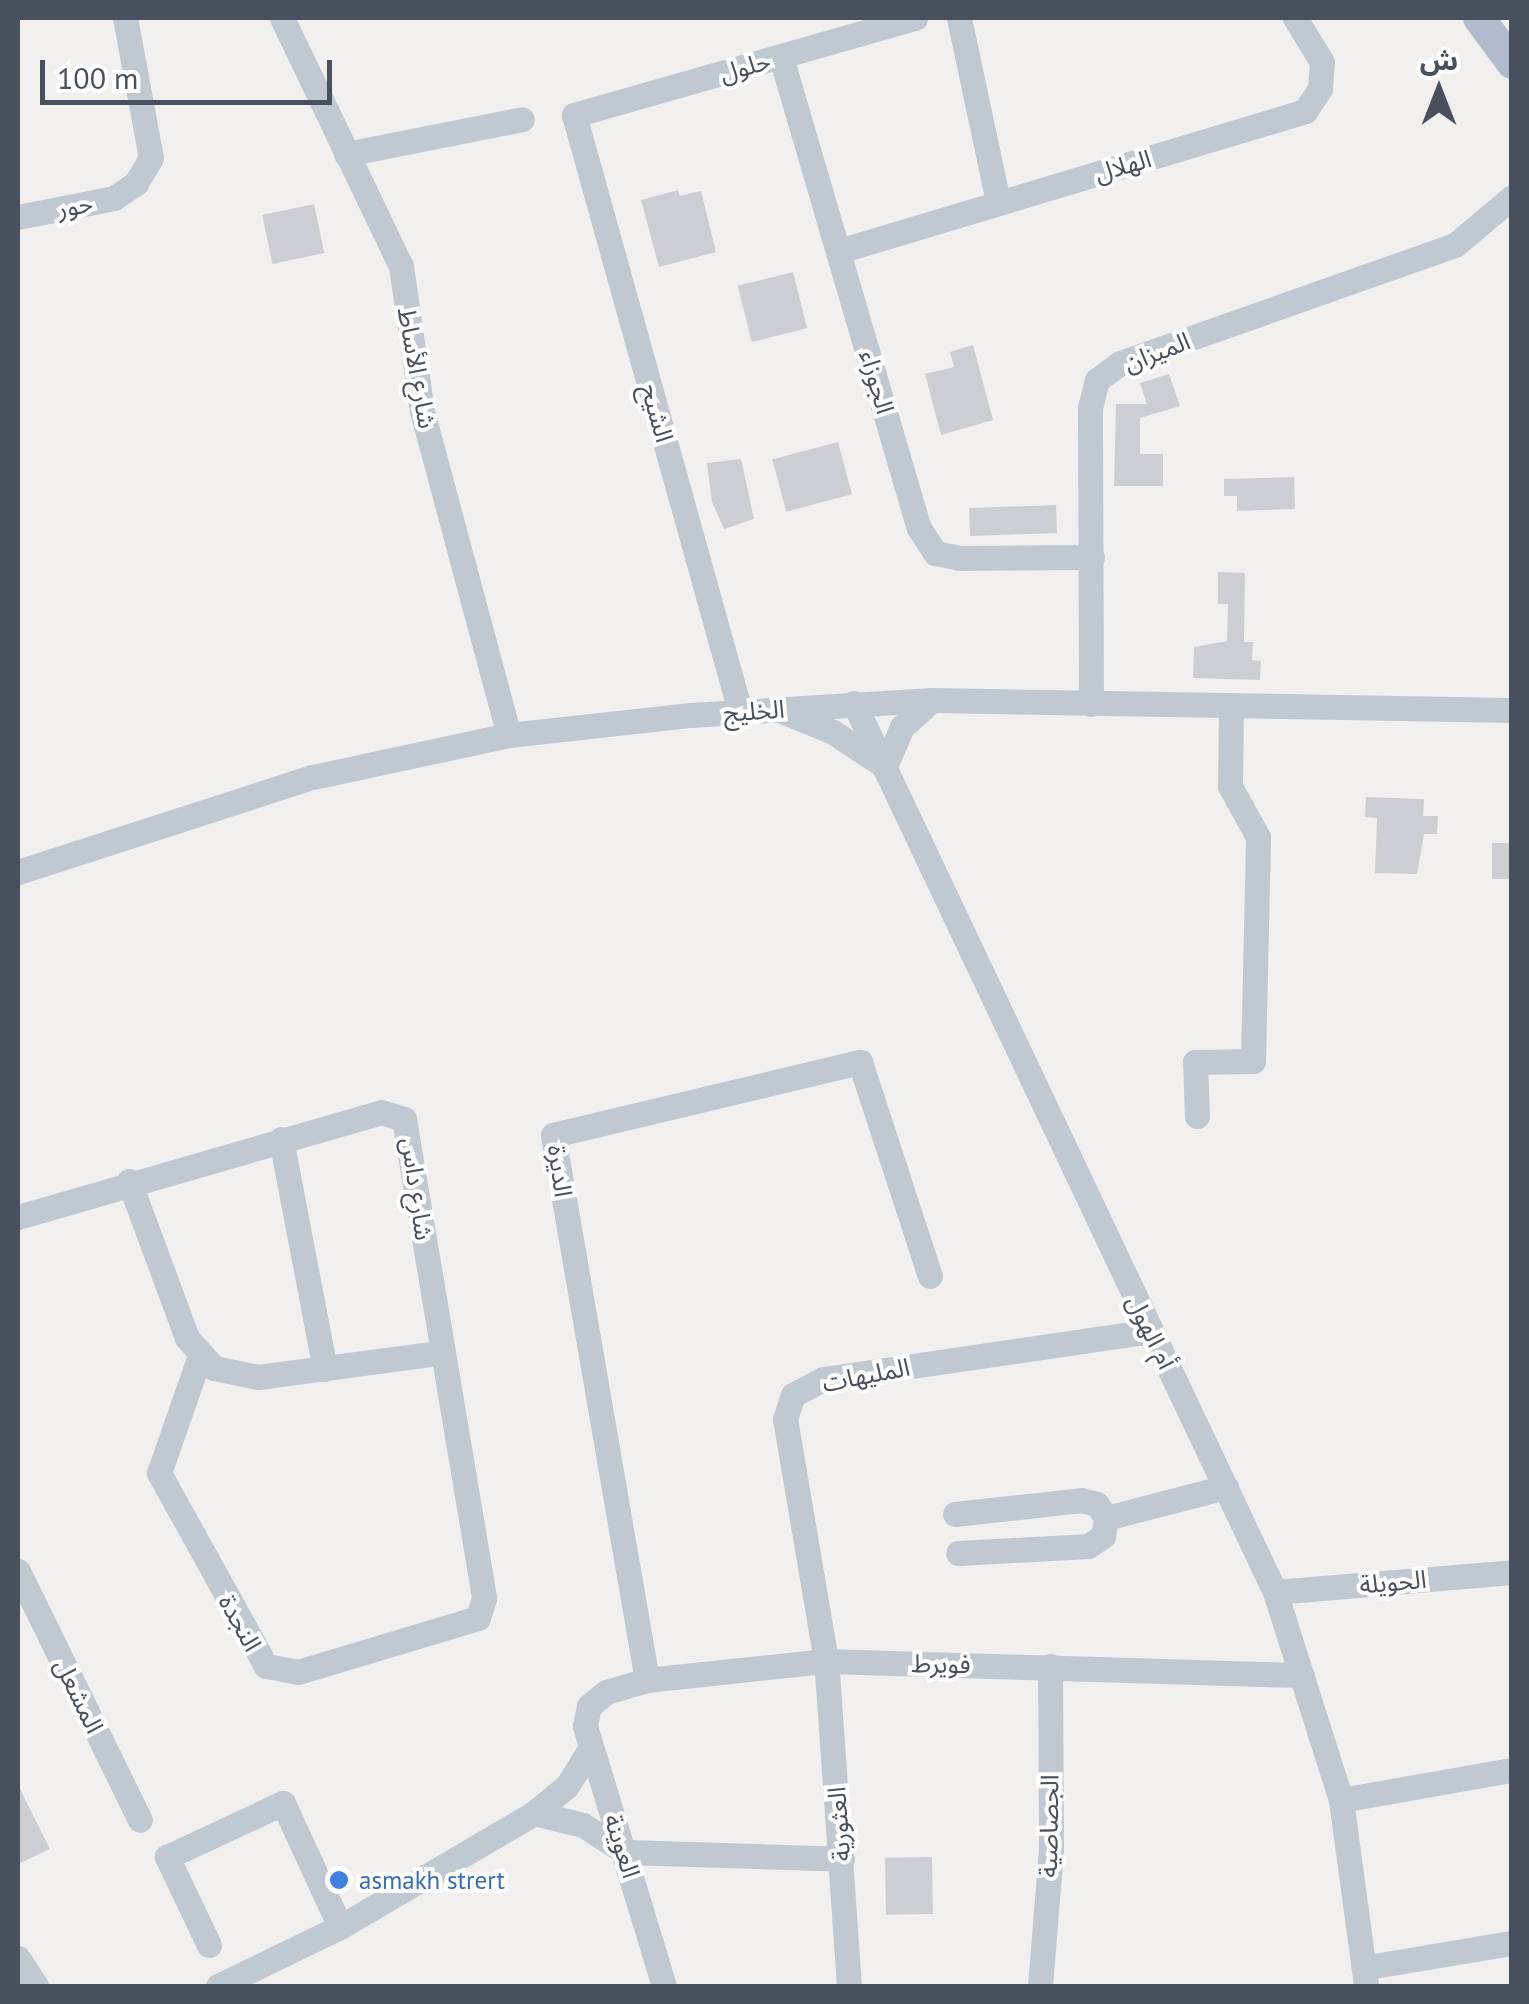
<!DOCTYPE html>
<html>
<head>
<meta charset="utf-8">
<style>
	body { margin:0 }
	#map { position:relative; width:1529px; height:2004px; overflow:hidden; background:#f2f0ef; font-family:"PT Sans","Noto Sans Arabic",sans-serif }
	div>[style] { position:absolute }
	.building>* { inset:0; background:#ccced4; transform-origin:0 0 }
	.minor>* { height:25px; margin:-12.5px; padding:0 12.5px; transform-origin:12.5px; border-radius:12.5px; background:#c0c8d1 }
	.major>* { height:32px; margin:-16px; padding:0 16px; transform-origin:16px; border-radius:16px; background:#b0bbce }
	.dots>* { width:28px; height:28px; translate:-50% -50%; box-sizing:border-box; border:5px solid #fff; border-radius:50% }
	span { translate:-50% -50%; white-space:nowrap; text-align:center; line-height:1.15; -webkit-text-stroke:8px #fff; paint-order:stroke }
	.street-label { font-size:25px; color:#48505d }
	.shop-label { font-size:25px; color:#366cbe }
	.left { translate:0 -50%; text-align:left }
	.frame { position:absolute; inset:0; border:20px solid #48505d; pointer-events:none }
	.north { position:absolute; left:1389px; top:40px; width:100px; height:100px; -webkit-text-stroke:8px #fff; paint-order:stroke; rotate:0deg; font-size:28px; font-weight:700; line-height:40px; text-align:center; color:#48505d }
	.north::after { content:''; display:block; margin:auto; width:35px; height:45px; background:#48505d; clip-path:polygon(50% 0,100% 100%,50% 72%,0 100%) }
	.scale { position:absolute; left:40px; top:60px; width:292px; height:45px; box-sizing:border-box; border:5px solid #48505d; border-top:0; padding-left:12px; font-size:30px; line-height:35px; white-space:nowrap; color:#48505d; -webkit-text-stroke:8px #fff; paint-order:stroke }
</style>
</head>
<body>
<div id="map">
	<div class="building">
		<div style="clip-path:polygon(678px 190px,680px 196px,701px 191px,716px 252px,659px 267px,641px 200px)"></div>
		<div style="left:314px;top:204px;width:50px;height:53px;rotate:78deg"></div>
		<div style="left:793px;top:272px;width:58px;height:57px;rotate:76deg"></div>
		<div style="clip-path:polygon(973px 345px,993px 420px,941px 435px,925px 374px,954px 367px,950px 352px)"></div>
		<div style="clip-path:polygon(1169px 374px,1180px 406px,1140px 418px,1140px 454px,1163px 454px,1163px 486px,1114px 486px,1116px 404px,1147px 404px,1140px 383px)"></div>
		<div style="left:838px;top:442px;width:54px;height:68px;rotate:75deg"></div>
		<div style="clip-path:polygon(741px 459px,754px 519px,724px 529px,712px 502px,707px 463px)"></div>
		<div style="clip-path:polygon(1294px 477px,1295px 509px,1237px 511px,1237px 496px,1224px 496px,1224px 479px)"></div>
		<div style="left:1056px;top:505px;width:28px;height:87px;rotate:88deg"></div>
		<div style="clip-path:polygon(1218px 572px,1245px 573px,1244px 642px,1253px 642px,1252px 660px,1261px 661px,1260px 680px,1193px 678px,1194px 647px,1227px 641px,1228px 604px,1218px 604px)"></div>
		<div style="clip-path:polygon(1366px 797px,1424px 799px,1423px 816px,1438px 816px,1437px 834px,1424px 834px,1417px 874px,1375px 873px,1377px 818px,1365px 817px)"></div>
		<div style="left:1492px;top:843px;width:18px;height:36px"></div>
		<div style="clip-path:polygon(18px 1785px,50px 1849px,18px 1864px)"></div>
		<div style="left:932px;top:1857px;width:57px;height:47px;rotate:89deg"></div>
	</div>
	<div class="minor">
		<div style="left:282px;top:18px;width:275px;rotate:64.4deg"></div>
		<div style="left:401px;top:266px;width:147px;rotate:81.8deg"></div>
		<div style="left:422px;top:411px;width:335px;rotate:75deg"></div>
		<div style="left:959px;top:18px;width:188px;rotate:78deg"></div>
		<div style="left:781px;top:57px;width:491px;rotate:73.7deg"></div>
		<div style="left:919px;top:528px;width:30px;rotate:57deg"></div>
		<div style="left:935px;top:553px;width:25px;rotate:11deg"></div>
		<div style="left:960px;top:558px;width:132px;rotate:-0.4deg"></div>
		<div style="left:346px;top:154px;width:179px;rotate:-11.2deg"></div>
		<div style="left:18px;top:217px;width:98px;rotate:-11.2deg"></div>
		<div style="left:114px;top:198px;width:27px;rotate:-34deg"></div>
		<div style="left:136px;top:183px;width:29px;rotate:-59deg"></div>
		<div style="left:151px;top:158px;width:142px;rotate:-100.5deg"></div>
		<div style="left:839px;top:251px;width:487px;rotate:-16.7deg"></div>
		<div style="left:1305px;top:111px;width:27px;rotate:-56deg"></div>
		<div style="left:1320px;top:89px;width:27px;rotate:-86deg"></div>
		<div style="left:1322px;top:62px;width:52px;rotate:-121.5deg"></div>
		<div style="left:854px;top:703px;width:984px;rotate:64.66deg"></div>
		<div style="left:1275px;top:1592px;width:218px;rotate:72.4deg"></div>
		<div style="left:1341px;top:1800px;width:188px;rotate:82.3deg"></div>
		<div style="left:1091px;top:704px;width:296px;rotate:-90.2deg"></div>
		<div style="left:1090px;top:408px;width:29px;rotate:-76deg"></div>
		<div style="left:1097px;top:380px;width:29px;rotate:-36deg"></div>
		<div style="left:1120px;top:363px;width:355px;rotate:-19.4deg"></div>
		<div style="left:1455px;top:245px;width:75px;rotate:-40.1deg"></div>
		<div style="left:740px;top:711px;width:619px;rotate:-105.56deg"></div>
		<div style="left:574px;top:115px;width:355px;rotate:-15.9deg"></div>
		<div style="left:784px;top:712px;width:53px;rotate:22.2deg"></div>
		<div style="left:833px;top:732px;width:56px;rotate:33.4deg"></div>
		<div style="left:885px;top:766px;width:43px;rotate:-66.4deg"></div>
		<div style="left:902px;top:727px;width:40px;rotate:-42deg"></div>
		<div style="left:18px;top:872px;width:310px;rotate:-17.9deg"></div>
		<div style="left:313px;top:777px;width:200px;rotate:-12.1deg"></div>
		<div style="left:509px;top:735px;width:183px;rotate:-6.3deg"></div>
		<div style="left:691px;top:715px;width:241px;rotate:-3.6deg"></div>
		<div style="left:932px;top:700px;width:580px;rotate:0.99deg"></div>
		<div style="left:1197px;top:1116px;width:54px;rotate:-92.1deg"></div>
		<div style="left:1195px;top:1062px;width:58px;rotate:-1deg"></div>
		<div style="left:1253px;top:1061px;width:224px;rotate:-88.7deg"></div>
		<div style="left:1258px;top:837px;width:58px;rotate:-118.8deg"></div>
		<div style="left:1230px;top:786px;width:80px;rotate:-89.3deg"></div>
		<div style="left:281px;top:1139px;width:234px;rotate:79.2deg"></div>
		<div style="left:129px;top:1181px;width:167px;rotate:69.7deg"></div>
		<div style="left:187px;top:1338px;width:40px;rotate:48deg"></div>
		<div style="left:214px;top:1368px;width:45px;rotate:11.6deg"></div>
		<div style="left:258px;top:1377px;width:183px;rotate:-7.6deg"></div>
		<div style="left:18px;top:1217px;width:378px;rotate:-16.1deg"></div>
		<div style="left:381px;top:1112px;width:24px;rotate:17deg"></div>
		<div style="left:404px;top:1119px;width:486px;rotate:80.5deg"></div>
		<div style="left:484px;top:1598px;width:21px;rotate:107deg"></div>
		<div style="left:478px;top:1618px;width:188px;rotate:163.3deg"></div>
		<div style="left:298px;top:1672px;width:33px;rotate:-169deg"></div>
		<div style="left:266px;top:1666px;width:221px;rotate:-119deg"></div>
		<div style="left:159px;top:1473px;width:122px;rotate:-70.8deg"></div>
		<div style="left:955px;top:1514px;width:127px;rotate:-6.3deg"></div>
		<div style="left:1081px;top:1500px;width:16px;rotate:14deg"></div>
		<div style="left:1097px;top:1504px;width:17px;rotate:57deg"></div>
		<div style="left:1106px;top:1518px;width:18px;rotate:99deg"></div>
		<div style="left:1103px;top:1536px;width:18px;rotate:146deg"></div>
		<div style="left:1088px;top:1546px;width:130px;rotate:176.9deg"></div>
		<div style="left:1106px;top:1518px;width:124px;rotate:-14.5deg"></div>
		<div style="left:18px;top:1571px;width:277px;rotate:63.9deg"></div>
		<div style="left:1275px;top:1592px;width:238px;rotate:-4.8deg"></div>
		<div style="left:647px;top:1680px;width:553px;rotate:-99.79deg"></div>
		<div style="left:553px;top:1135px;width:316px;rotate:-13.4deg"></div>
		<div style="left:860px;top:1062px;width:225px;rotate:71.9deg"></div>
		<div style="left:1341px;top:1800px;width:174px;rotate:-10deg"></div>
		<div style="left:534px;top:1813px;width:50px;rotate:13.8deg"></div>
		<div style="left:583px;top:1825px;width:50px;rotate:32.7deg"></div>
		<div style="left:625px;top:1852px;width:217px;rotate:1.8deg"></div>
		<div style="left:209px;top:1945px;width:98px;rotate:-115.5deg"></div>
		<div style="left:167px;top:1857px;width:128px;rotate:-25deg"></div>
		<div style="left:283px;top:1803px;width:136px;rotate:65.3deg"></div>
		<div style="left:18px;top:1958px;width:33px;rotate:57deg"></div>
		<div style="left:1368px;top:1967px;width:146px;rotate:-9.5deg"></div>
		<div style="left:218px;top:1986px;width:136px;rotate:-25.8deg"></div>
		<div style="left:340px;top:1927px;width:225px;rotate:-30.4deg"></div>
		<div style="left:534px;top:1813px;width:43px;rotate:-39.3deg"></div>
		<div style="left:567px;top:1786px;width:44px;rotate:-58.1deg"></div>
		<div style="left:664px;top:1986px;width:272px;rotate:-106.9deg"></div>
		<div style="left:585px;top:1726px;width:20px;rotate:-79deg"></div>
		<div style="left:589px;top:1706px;width:22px;rotate:-39deg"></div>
		<div style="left:606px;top:1692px;width:43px;rotate:-16.3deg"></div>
		<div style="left:647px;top:1680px;width:180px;rotate:-6.1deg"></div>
		<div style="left:826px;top:1661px;width:476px;rotate:1.7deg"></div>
		<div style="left:849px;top:1986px;width:326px;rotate:-94deg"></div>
		<div style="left:826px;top:1661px;width:245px;rotate:-99.6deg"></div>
		<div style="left:785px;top:1419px;width:25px;rotate:-72deg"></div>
		<div style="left:793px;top:1395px;width:34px;rotate:-28deg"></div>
		<div style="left:823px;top:1379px;width:331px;rotate:-8.3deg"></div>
		<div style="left:1040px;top:1986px;width:137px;rotate:-85.4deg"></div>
		<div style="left:1051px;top:1849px;width:183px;rotate:-90.3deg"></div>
	</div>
	<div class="major">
		<div style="left:1479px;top:18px;width:56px;rotate:53.7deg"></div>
	</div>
	<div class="dots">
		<div style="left:339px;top:1880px;background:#3f7fe0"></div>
	</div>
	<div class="street-label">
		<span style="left:745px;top:67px;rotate:-16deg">حلول</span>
		<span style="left:1123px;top:166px;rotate:-16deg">الهلال</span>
		<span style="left:75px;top:206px;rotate:-11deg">حور</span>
		<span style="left:1157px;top:352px;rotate:-21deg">الميزان</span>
		<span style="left:417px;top:368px;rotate:80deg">شارع الأساط</span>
		<span style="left:877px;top:382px;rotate:74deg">الجوزاء</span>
		<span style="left:657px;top:413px;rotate:74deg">الشيح</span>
		<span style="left:754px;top:711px;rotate:-4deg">الخليج</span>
		<span style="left:560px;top:1171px;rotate:82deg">الديرة</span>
		<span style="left:417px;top:1189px;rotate:82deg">شارع داس</span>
		<span style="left:1151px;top:1332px;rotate:64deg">أم الهول</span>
		<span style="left:866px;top:1375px;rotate:-11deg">المليهات</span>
		<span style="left:1393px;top:1582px;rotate:-5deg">الحويلة</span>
		<span style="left:240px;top:1623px;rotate:61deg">النجدة</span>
		<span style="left:941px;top:1664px;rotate:1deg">فويرط</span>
		<span style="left:79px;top:1696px;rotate:64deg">المشعل</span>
		<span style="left:839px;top:1824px;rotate:-94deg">العثورية</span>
		<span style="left:1049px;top:1826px;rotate:-89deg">الجصاصية</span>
		<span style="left:622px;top:1846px;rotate:72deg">العوينة</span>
	</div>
	<div class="shop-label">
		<span class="left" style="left:359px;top:1880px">asmakh strert</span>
	</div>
	<div class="frame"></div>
	<div class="north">ش</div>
	<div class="scale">100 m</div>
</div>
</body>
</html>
